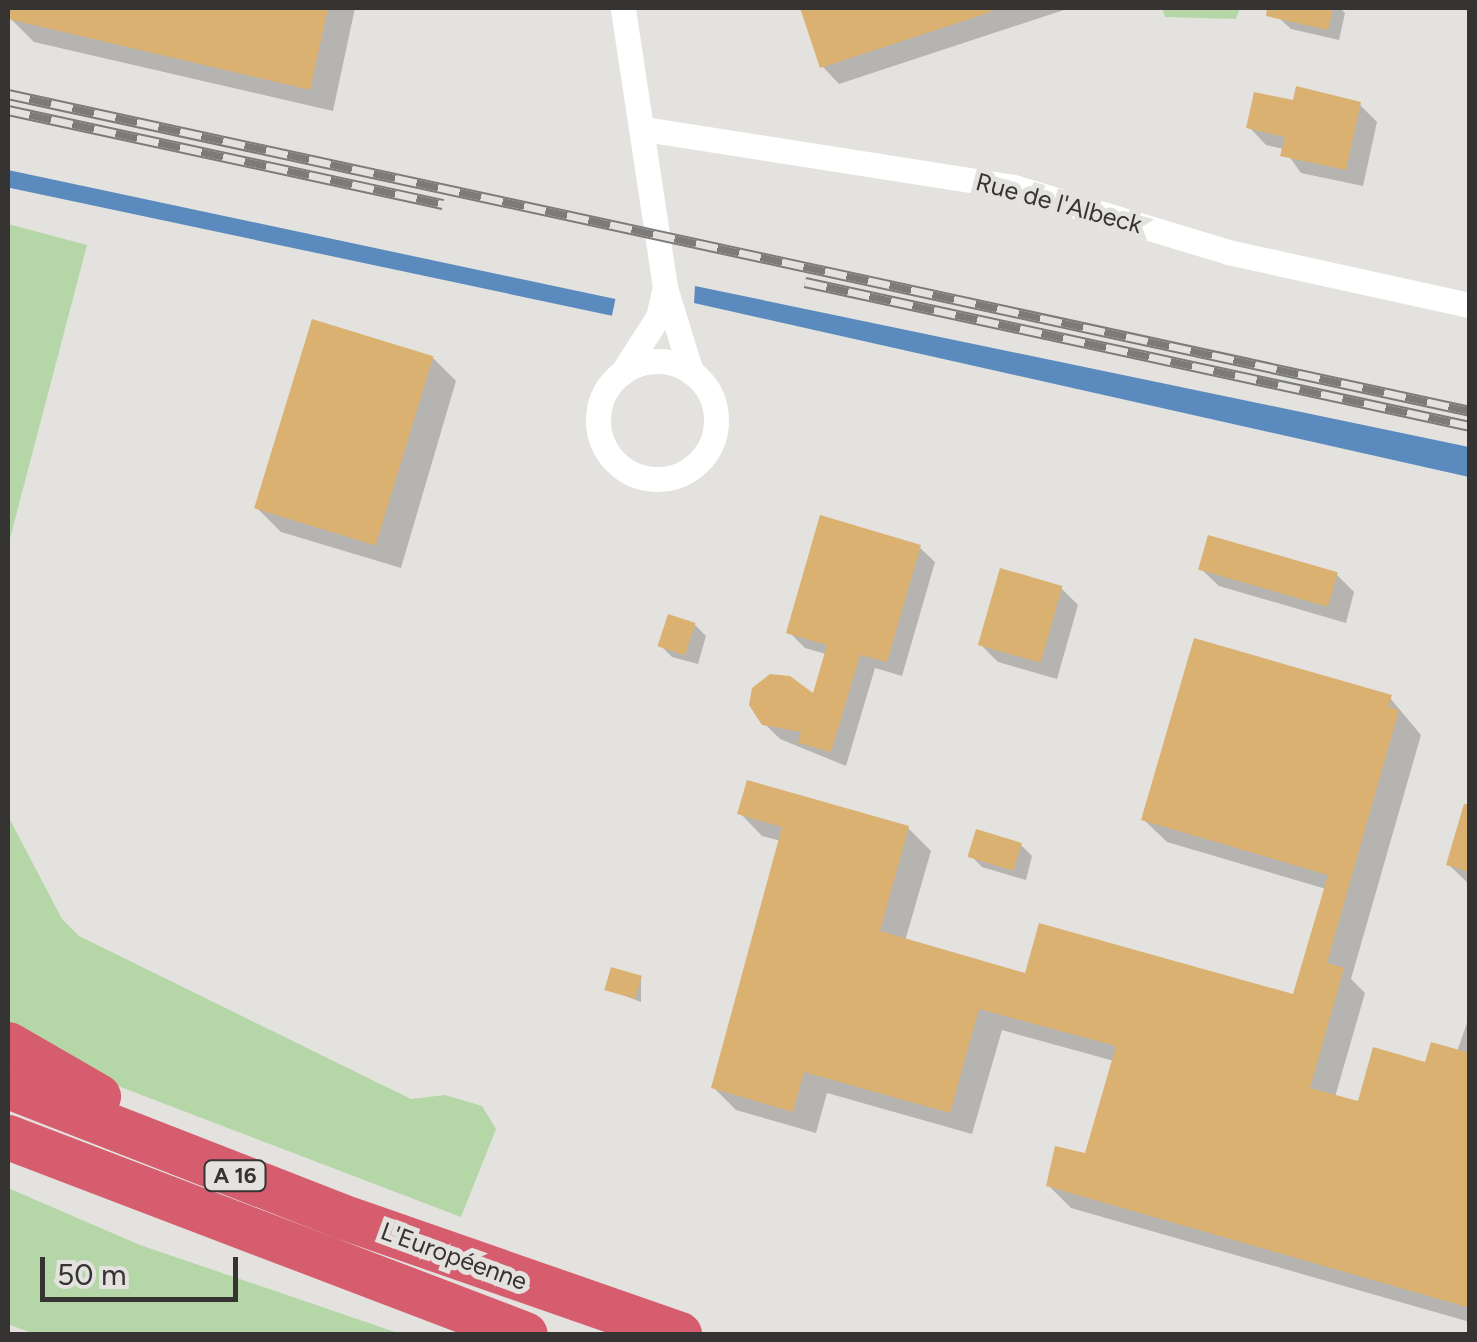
<!DOCTYPE html>
<html>
<head>
<meta charset="utf-8">
<style>
	body { margin:0 }
	#map { position:relative; width:1477px; height:1342px; overflow:hidden; background:#e3e2de; font-family:Figtree,sans-serif }
	div>[style] { position:absolute }
	.green>* { inset:0; background:#b5d7a8 }
	.water>* { inset:0; background:#5a8abe; transform-origin:0 0 }
	.shadow>* { inset:0; background:#0003 }
	.building>* { inset:0; background:#dbb172; transform-origin:0 0 }
	.street>* { height:25px; margin:-12.5px; padding:0 12.5px; transform-origin:12.5px; border-radius:12.5px; background:#fff }
	.street>.ring { margin:-12.5px; padding:0; box-sizing:content-box; background:none; border:25px solid #fff; border-radius:50% }
	.highway>* { height:45px; margin:-22.5px; padding:0 22.5px; transform-origin:22.5px; border-radius:22.5px; background:#d65d6e }
	.rail>* { height:11px; margin-top:-5.5px; transform-origin:0; background:repeating-linear-gradient(90deg,#e3e2de 0 22px,#7c7b79 0 44px); box-sizing:border-box; border-block:2px solid #7c7b79 }
	span { translate:-50% -50%; white-space:nowrap; text-align:center; line-height:1.15; -webkit-text-stroke:10px #e3e2de; paint-order:stroke }
	.shield-label span { padding:2px 8px; background:#e3e2de; border:2px solid; border-radius:8px; -webkit-text-stroke-width:0 }
	.shield-label { font-size:22px; color:#353433; font-weight:700 }
	.street-label { font-size:25px; color:#353433 }
	.frame { position:absolute; inset:0; border:10px solid #353433; pointer-events:none }
	.scale { position:absolute; left:40px; top:1257px; width:198px; height:45px; box-sizing:border-box; border:5px solid #353433; border-top:0; padding-left:12px; font-size:30px; line-height:35px; white-space:nowrap; color:#353433; -webkit-text-stroke:8px #e3e2de; paint-order:stroke }
</style>
</head>
<body>
<div id="map">
	<div class="green">
		<div style="clip-path:polygon(1162px 8px,1240px 8px,1236px 19px,1165px 17px)"></div>
		<div style="clip-path:polygon(8px 224px,87px 245px,8px 546px)"></div>
		<div style="clip-path:polygon(8px 816px,62px 919px,79px 936px,411px 1099px,445px 1095px,482px 1106px,496px 1129px,461px 1217px,118px 1086px,8px 1020px)"></div>
		<div style="clip-path:polygon(8px 1188px,140px 1245px,401px 1334px,34px 1334px,8px 1324px)"></div>
	</div>
	<div class="water">
		<div style="left:8px;top:170px;width:621px;height:17px;rotate:12deg"></div>
		<div style="clip-path:polygon(695px 286px,1469px 447px,1469px 477px,694px 303px)"></div>
	</div>
	<div class="shadow">
		<div style="clip-path:polygon(13px 8px,355px 8px,333px 111px,34px 42px,11px 19px)"></div>
		<div style="clip-path:polygon(803px 8px,1067px 8px,1067px 9px,839px 84px,822px 66px)"></div>
		<div style="clip-path:polygon(1282px 8px,1340px 8px,1345px 13px,1339px 40px,1291px 29px,1279px 18px)"></div>
		<div style="clip-path:polygon(1359px 104px,1377px 122px,1363px 186px,1301px 173px,1284px 149px,1266px 145px,1249px 127px)"></div>
		<div style="clip-path:polygon(433px 358px,456px 381px,401px 568px,281px 532px,258px 509px)"></div>
		<div style="clip-path:polygon(919px 547px,935px 562px,902px 676px,875px 668px,846px 766px,780px 739px,764px 723px,814px 696px,826px 654px,805px 648px,789px 632px)"></div>
		<div style="clip-path:polygon(1201px 569px,1337px 575px,1354px 592px,1346px 623px,1219px 586px)"></div>
		<div style="clip-path:polygon(1061px 588px,1078px 605px,1057px 679px,998px 662px,980px 644px)"></div>
		<div style="clip-path:polygon(695px 625px,706px 636px,698px 664px,672px 657px,661px 646px)"></div>
		<div style="clip-path:polygon(1390px 698px,1421px 735px,1351px 979px,1365px 993px,1335px 1097px,1359px 1104px,1457px 1052px,1470px 1014px,1470px 1322px,1071px 1208px,1048px 1185px,1087px 1156px,1114px 1061px,1002px 1030px,972px 1134px,827px 1093px,816px 1133px,736px 1110px,713px 1087px,781px 841px,762px 836px,740px 813px,908px 828px,931px 851px,905px 941px,1026px 976px,1295px 998px,1326px 889px,1167px 842px,1144px 820px)"></div>
		<div style="clip-path:polygon(1470px 793px,1470px 885px,1449px 865px)"></div>
		<div style="clip-path:polygon(1021px 845px,1032px 856px,1026px 880px,982px 867px,971px 856px)"></div>
		<div style="clip-path:polygon(641px 978px,641px 1002px,607px 989px)"></div>
	</div>
	<div class="building">
		<div style="clip-path:polygon(8px 8px,328px 8px,310px 90px,8px 19px)"></div>
		<div style="clip-path:polygon(800px 8px,990px 8px,991px 12px,820px 68px)"></div>
		<div style="clip-path:polygon(1267px 8px,1333px 8px,1328px 30px,1266px 16px)"></div>
		<div style="clip-path:polygon(1296px 86px,1361px 102px,1346px 170px,1280px 156px,1285px 137px,1246px 128px,1254px 92px,1293px 100px)"></div>
		<div style="left:312px;top:319px;width:127px;height:198px;rotate:17deg"></div>
		<div style="clip-path:polygon(820px 515px,921px 545px,887px 662px,860px 655px,831px 752px,798px 743px,801px 732px,762px 725px,749px 705px,752px 688px,770px 674px,790px 676px,813px 693px,827px 645px,786px 633px)"></div>
		<div style="left:1208px;top:535px;width:135px;height:36px;rotate:16deg"></div>
		<div style="left:1000px;top:568px;width:65px;height:80px;rotate:16deg"></div>
		<div style="left:668px;top:614px;width:29px;height:34px;rotate:18deg"></div>
		<div style="clip-path:polygon(1194px 638px,1392px 695px,1388px 707px,1399px 710px,1327px 963px,1344px 968px,1310px 1088px,1358px 1101px,1373px 1047px,1425px 1062px,1431px 1042px,1470px 1053px,1470px 1308px,1046px 1186px,1055px 1146px,1085px 1153px,1116px 1046px,979px 1009px,950px 1113px,804px 1072px,793px 1112px,711px 1088px,782px 827px,737px 814px,747px 780px,909px 826px,880px 931px,1025px 973px,1039px 923px,1293px 994px,1328px 875px,1141px 820px)"></div>
		<div style="clip-path:polygon(1464px 804px,1470px 805px,1470px 872px,1446px 865px)"></div>
		<div style="left:976px;top:829px;width:48px;height:29px;rotate:17deg"></div>
		<div style="left:611px;top:967px;width:32px;height:24px;rotate:16deg"></div>
	</div>
	<div class="street">
		<div style="left:644px;top:129px;width:370px;rotate:8.9deg"></div>
		<div style="left:1010px;top:186px;width:228px;rotate:16.8deg"></div>
		<div style="left:1228px;top:252px;width:248px;rotate:12.4deg"></div>
		<div style="left:666px;top:291px;width:85px;rotate:72.8deg"></div>
		<div class="ring" style="left:598px;top:361px;width:93px;height:93px"></div>
		<div style="left:622px;top:373px;width:67px;rotate:-57.3deg"></div>
		<div style="left:658px;top:317px;width:31px;rotate:-77deg"></div>
		<div style="left:665px;top:287px;width:282px;rotate:-98.6deg"></div>
	</div>
	<div class="highway">
		<div style="left:8px;top:1044px;width:104px;rotate:30deg"></div>
		<div style="left:8px;top:1086px;width:357px;rotate:21.3deg"></div>
		<div style="left:341px;top:1216px;width:358px;rotate:19.2deg"></div>
		<div style="left:8px;top:1137px;width:553px;rotate:20.86deg"></div>
	</div>
	<div class="rail">
		<div style="left:8px;top:94px;width:1496px;rotate:12.23deg"></div>
		<div style="left:8px;top:110px;width:445px;rotate:12.2deg"></div>
		<div style="left:805px;top:282px;width:680px;rotate:12.22deg"></div>
	</div>
	<div class="shield-label">
		<span style="left:235px;top:1176px">A 16</span>
	</div>
	<div class="street-label">
		<span style="left:1059px;top:203px;rotate:15deg">Rue de l'Albeck</span>
		<span style="left:454px;top:1256px;rotate:20deg">L'Européenne</span>
	</div>
	<div class="frame"></div>
	<div class="scale">50 m</div>
</div>
</body>
</html>
